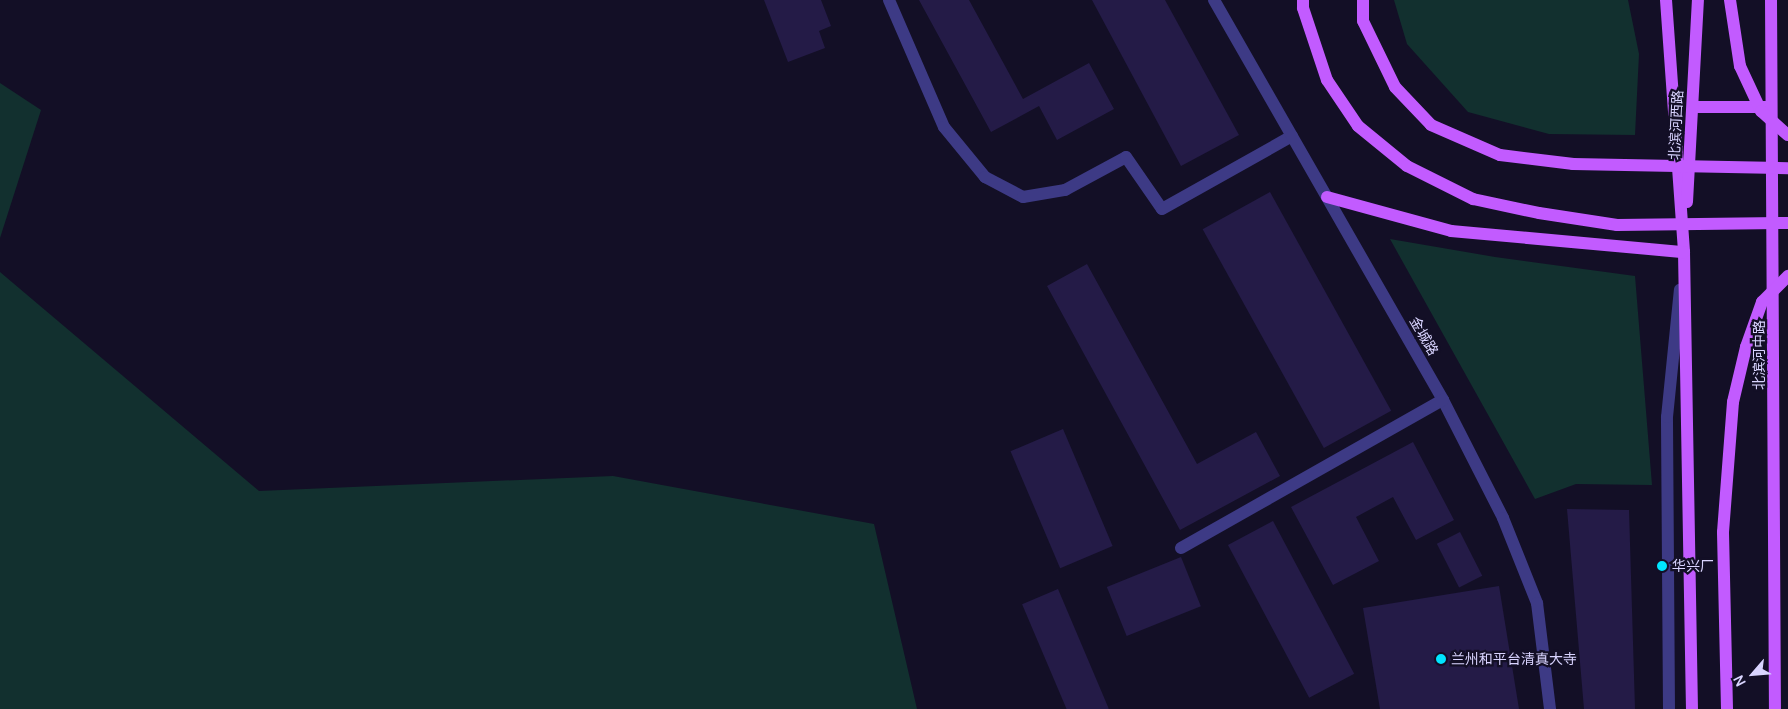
<!DOCTYPE html>
<html>
<head>
<meta charset="utf-8">
<style>
	body { margin:0 }
	#map { position:relative; width:1788px; height:709px; overflow:hidden; background:#130f26; font-family:Manrope,"Noto Sans SC",sans-serif }
	div>[style] { position:absolute }
	.green>* { inset:0; background:#12302f }
	.building>* { inset:0; background:#241b47; transform-origin:0 0 }
	.minor>* { height:12px; margin:-6px; padding:0 6px; transform-origin:6px; border-radius:6px; background:#3d3a85 }
	.major>* { height:12px; margin:-6px; padding:0 6px; transform-origin:6px; border-radius:6px; background:#c25bff }
	.major-bridge>* { height:12px; margin:-6px; padding:0 6px; transform-origin:6px; border-radius:6px; background:#c25bff }
	.dots>* { width:14px; height:14px; translate:-50% -50%; box-sizing:border-box; border:2px solid #130f26; border-radius:50% }
	span { translate:-50% -50%; white-space:nowrap; text-align:center; line-height:1.15; -webkit-text-stroke:4.5px #130f26; paint-order:stroke }
	.street-label { font-size:14px; color:#d9d4ff }
	.poi-label { font-size:14px; color:#d9d4ff }
	.left { translate:0 -50%; text-align:left }
	.north { position:absolute; left:1728px; top:649px; width:50px; height:50px; -webkit-text-stroke:4px #130f26; paint-order:stroke; rotate:243deg; font-size:14px; font-weight:700; line-height:20px; text-align:center; color:#d9d4ff }
	.north::after { content:''; display:block; margin:auto; width:18px; height:22px; background:#d9d4ff; clip-path:polygon(50% 0,100% 100%,50% 72%,0 100%) }
</style>
</head>
<body>
<div id="map">
	<div class="green">
		<div style="clip-path:polygon(1394px 0,1628px 0,1639px 54px,1635px 135px,1549px 134px,1468px 112px,1407px 44px)"></div>
		<div style="clip-path:polygon(0 83px,41px 110px,0 238px)"></div>
		<div style="clip-path:polygon(1390px 239px,1495px 257px,1635px 276px,1652px 485px,1576px 484px,1535px 499px)"></div>
		<div style="clip-path:polygon(0 272px,259px 491px,613px 476px,874px 524px,917px 709px,0 709px)"></div>
	</div>
	<div class="building">
		<div style="clip-path:polygon(764px 0,821px 0,831px 26px,819px 31px,825px 48px,788px 62px)"></div>
		<div style="clip-path:polygon(919px 0,969px 0,1023px 99px,1089px 63px,1114px 109px,1057px 140px,1039px 106px,991px 132px)"></div>
		<div style="clip-path:polygon(1092px 0,1165px 0,1239px 135px,1181px 166px)"></div>
		<div style="left:1270px;top:192px;width:250px;height:77px;rotate:61deg"></div>
		<div style="clip-path:polygon(1087px 264px,1197px 464px,1256px 432px,1280px 476px,1180px 530px,1047px 286px)"></div>
		<div style="left:1063px;top:429px;width:127px;height:57px;rotate:67deg"></div>
		<div style="clip-path:polygon(1413px 442px,1454px 520px,1416px 540px,1393px 497px,1356px 517px,1379px 561px,1333px 585px,1291px 507px)"></div>
		<div style="clip-path:polygon(1567px 509px,1629px 510px,1635px 709px,1584px 709px)"></div>
		<div style="left:1273px;top:521px;width:173px;height:51px;rotate:62deg"></div>
		<div style="left:1460px;top:532px;width:49px;height:26px;rotate:63deg"></div>
		<div style="left:1181px;top:557px;width:53px;height:80px;rotate:68deg"></div>
		<div style="clip-path:polygon(1499px 586px,1519px 709px,1380px 709px,1363px 608px)"></div>
		<div style="left:1058px;top:589px;width:130px;height:39px;rotate:67deg"></div>
	</div>
	<div class="minor">
		<div style="left:889px;top:0;width:138px;rotate:66.6deg"></div>
		<div style="left:944px;top:127px;width:65px;rotate:50.6deg"></div>
		<div style="left:985px;top:177px;width:43px;rotate:27.8deg"></div>
		<div style="left:1023px;top:197px;width:43px;rotate:-9.5deg"></div>
		<div style="left:1065px;top:190px;width:69px;rotate:-28.4deg"></div>
		<div style="left:1126px;top:157px;width:63px;rotate:55.3deg"></div>
		<div style="left:1162px;top:209px;width:149px;rotate:-29.3deg"></div>
		<div style="left:1214px;top:0;width:461px;rotate:60.2deg"></div>
		<div style="left:1443px;top:400px;width:132px;rotate:63deg"></div>
		<div style="left:1503px;top:518px;width:92px;rotate:68.2deg"></div>
		<div style="left:1537px;top:603px;width:107px;rotate:83deg"></div>
		<div style="left:1181px;top:548px;width:301px;rotate:-29.5deg"></div>
		<div style="left:1669px;top:709px;width:292px;rotate:-90.4deg"></div>
		<div style="left:1667px;top:417px;width:128px;rotate:-84.2deg"></div>
	</div>
	<div class="major">
		<div style="left:1303px;top:0;width:8px;rotate:90deg"></div>
		<div style="left:1303px;top:8px;width:76px;rotate:71.6deg"></div>
		<div style="left:1327px;top:80px;width:55px;rotate:56deg"></div>
		<div style="left:1363px;top:0;width:21px;rotate:90deg"></div>
		<div style="left:1363px;top:21px;width:73px;rotate:64.1deg"></div>
		<div style="left:1666px;top:0;width:253px;rotate:85.9deg"></div>
		<div style="left:1684px;top:252px;width:457px;rotate:89deg"></div>
		<div style="left:1771px;top:0;width:709px;rotate:89.68deg"></div>
		<div style="left:1693px;top:107px;width:76px"></div>
		<div style="left:1327px;top:197px;width:129px;rotate:15.3deg"></div>
		<div style="left:1451px;top:231px;width:234px;rotate:5.2deg"></div>
		<div style="left:1687px;top:202px;width:202px;rotate:-86.9deg"></div>
	</div>
	<div class="major-bridge">
		<div style="left:1730px;top:0;width:67px;rotate:81.4deg"></div>
		<div style="left:1740px;top:66px;width:50px;rotate:65deg"></div>
		<div style="left:1761px;top:111px;width:36px;rotate:42deg"></div>
		<div style="left:1395px;top:87px;width:52px;rotate:46.5deg"></div>
		<div style="left:1431px;top:125px;width:75px;rotate:23.5deg"></div>
		<div style="left:1500px;top:155px;width:74px;rotate:7deg"></div>
		<div style="left:1573px;top:164px;width:215px;rotate:1.1deg"></div>
		<div style="left:1358px;top:126px;width:63px;rotate:39.2deg"></div>
		<div style="left:1407px;top:166px;width:74px;rotate:26.6deg"></div>
		<div style="left:1473px;top:199px;width:67px;rotate:12deg"></div>
		<div style="left:1539px;top:213px;width:79px;rotate:8.7deg"></div>
		<div style="left:1617px;top:225px;width:171px;rotate:-0.7deg"></div>
		<div style="left:1727px;top:709px;width:177px;rotate:-91.3deg"></div>
		<div style="left:1723px;top:532px;width:130px;rotate:-85.6deg"></div>
		<div style="left:1733px;top:402px;width:57px;rotate:-76.7deg"></div>
		<div style="left:1746px;top:347px;width:48px;rotate:-70.4deg"></div>
		<div style="left:1762px;top:302px;width:37px;rotate:-45deg"></div>
	</div>
	<div class="dots">
		<div style="left:1662px;top:566px;background:#00e5ff"></div>
		<div style="left:1441px;top:659px;background:#00e5ff"></div>
	</div>
	<div class="street-label">
		<span style="left:1676px;top:125px;rotate:-87deg">北滨河西路</span>
		<span style="left:1424px;top:336px;rotate:60deg">金城路</span>
		<span style="left:1759px;top:355px;rotate:-90deg">北滨河中路</span>
	</div>
	<div class="poi-label">
		<span class="left" style="left:1672px;top:566px">华兴厂</span>
		<span class="left" style="left:1451px;top:659px">兰州和平台清真大寺</span>
	</div>
	<div class="north">N</div>
</div>
</body>
</html>
